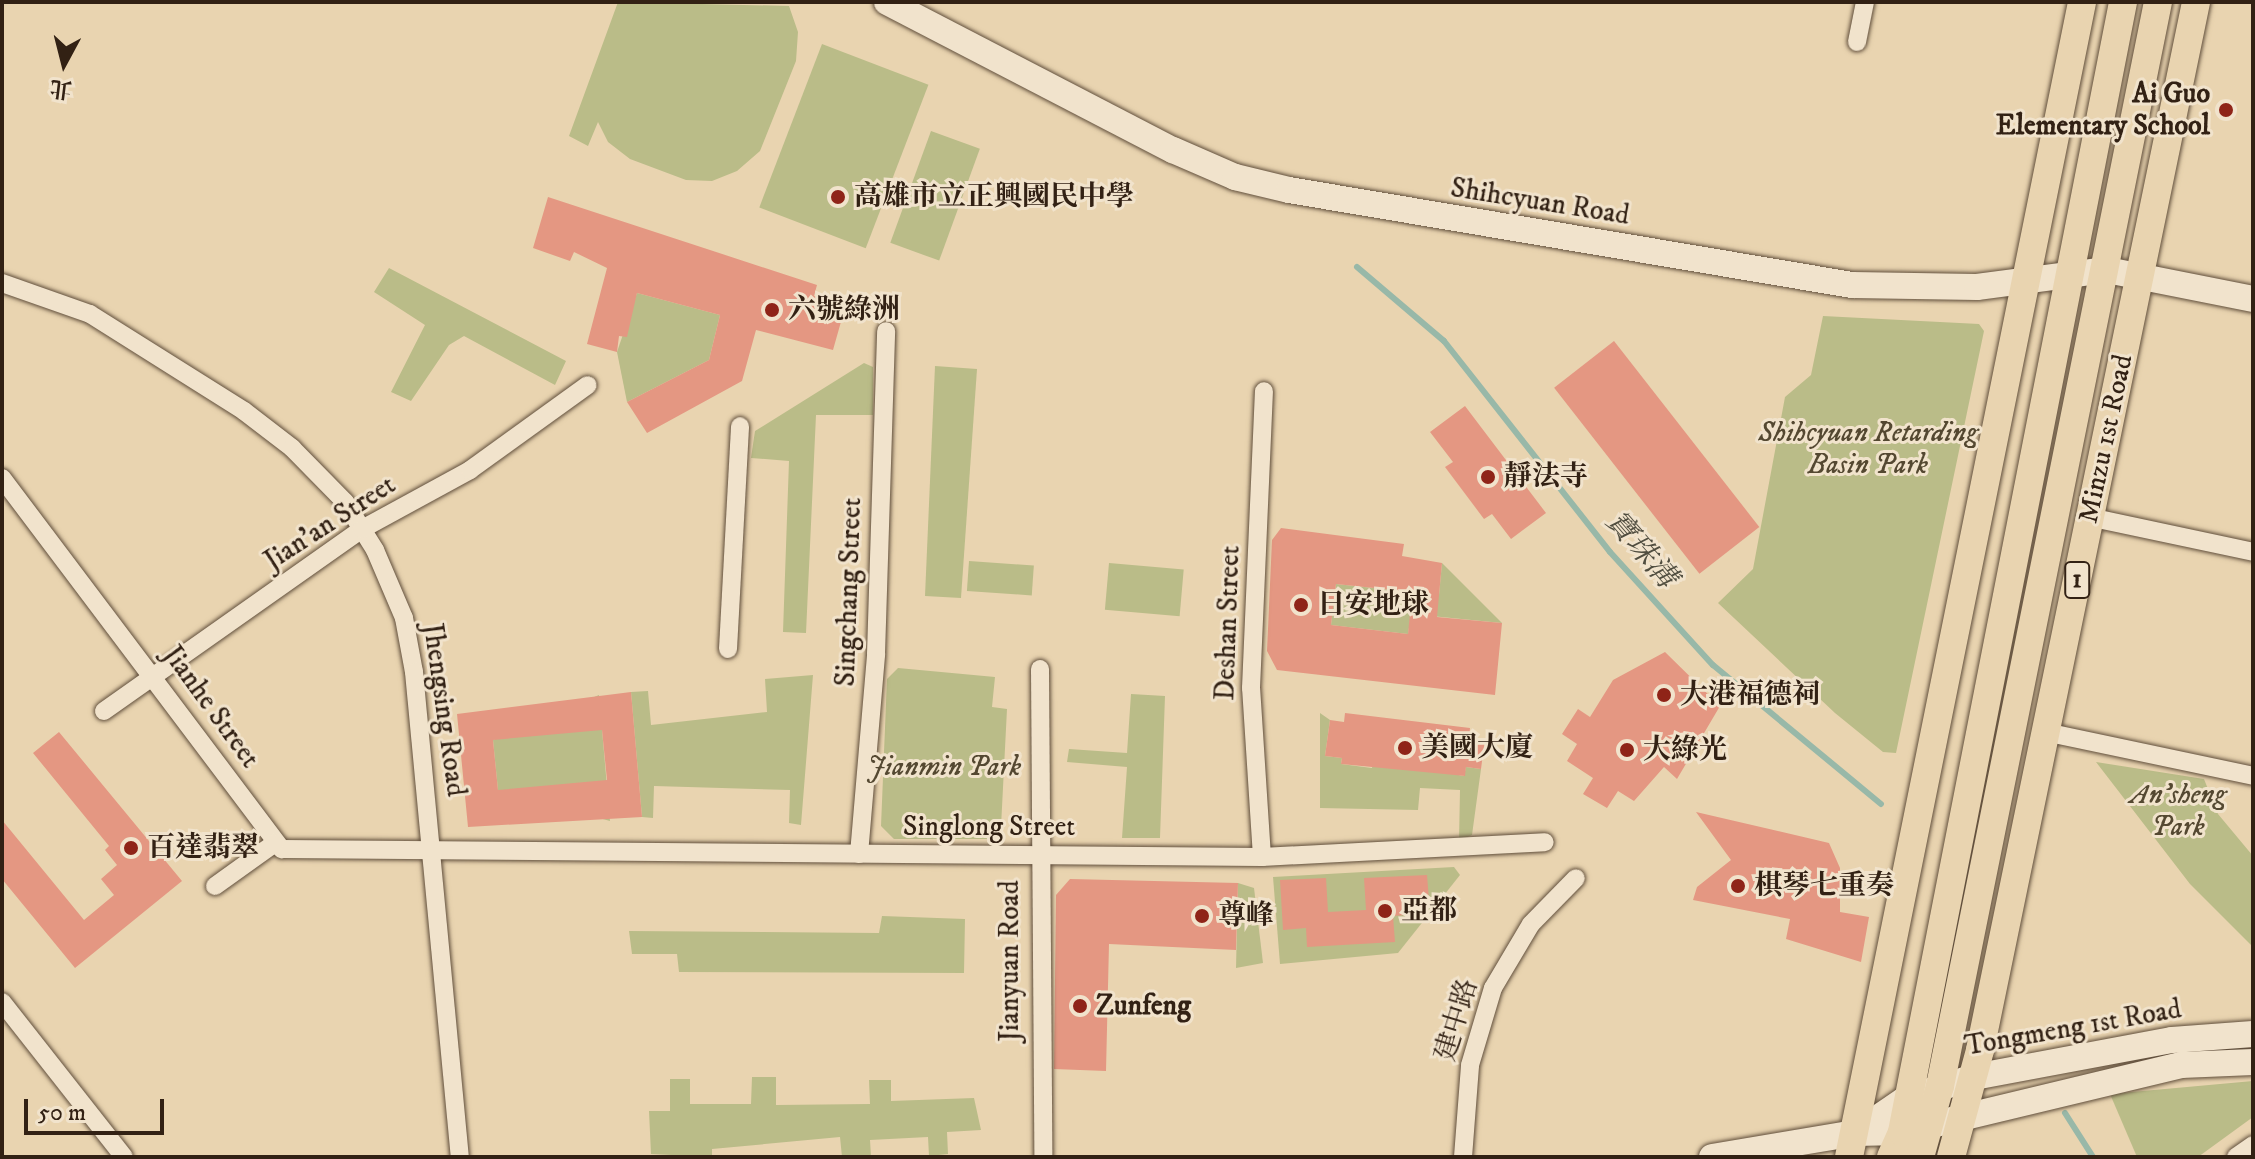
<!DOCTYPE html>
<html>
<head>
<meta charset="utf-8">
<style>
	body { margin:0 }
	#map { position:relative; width:2255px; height:1159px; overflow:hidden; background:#e9d4b0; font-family:"IM FELL DW Pica","Noto Serif TC",serif }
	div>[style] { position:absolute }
	.green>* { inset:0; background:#babc88; transform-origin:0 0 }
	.stream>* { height:6px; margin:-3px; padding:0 3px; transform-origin:3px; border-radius:3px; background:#98b8a8 }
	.building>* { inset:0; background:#e49782; transform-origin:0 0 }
	.roads { filter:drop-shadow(0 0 2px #604e3b) drop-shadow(0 0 2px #604e3b) }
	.street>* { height:18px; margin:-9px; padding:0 9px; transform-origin:9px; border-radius:9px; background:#f1e3cc }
	.secondary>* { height:26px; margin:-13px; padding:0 13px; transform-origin:13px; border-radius:13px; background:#f1e3cc }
	.primary>* { height:28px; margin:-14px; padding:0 14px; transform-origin:14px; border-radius:14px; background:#e9d4b0 }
	.dots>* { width:22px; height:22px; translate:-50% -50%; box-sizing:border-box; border:4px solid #f1e3cc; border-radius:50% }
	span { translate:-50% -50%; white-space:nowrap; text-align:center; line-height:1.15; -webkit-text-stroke:6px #f1e3cc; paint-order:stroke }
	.shield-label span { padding:2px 6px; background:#f1e3cc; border:2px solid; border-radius:6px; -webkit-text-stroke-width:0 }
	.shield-label { font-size:26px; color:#322114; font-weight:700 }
	.poi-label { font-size:28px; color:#322114; font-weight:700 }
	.right { translate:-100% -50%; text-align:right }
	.left { translate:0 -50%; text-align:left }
	.street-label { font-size:28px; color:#322114 }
	.park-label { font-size:28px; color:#544831; font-style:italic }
	.water-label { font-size:30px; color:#514e40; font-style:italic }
	.frame { position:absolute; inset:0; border:4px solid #322114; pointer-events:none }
	.north { position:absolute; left:24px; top:24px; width:80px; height:80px; -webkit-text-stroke:6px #f1e3cc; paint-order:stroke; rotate:187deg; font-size:22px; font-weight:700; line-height:32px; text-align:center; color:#322114 }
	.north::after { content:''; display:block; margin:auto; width:28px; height:36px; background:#322114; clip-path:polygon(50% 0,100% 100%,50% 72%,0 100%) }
	.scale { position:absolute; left:24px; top:1099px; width:140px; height:36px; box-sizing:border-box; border:4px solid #322114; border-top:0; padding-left:10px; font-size:24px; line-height:28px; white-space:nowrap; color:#322114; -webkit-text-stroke:6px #f1e3cc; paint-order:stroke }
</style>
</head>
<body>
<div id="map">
	<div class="green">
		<div style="clip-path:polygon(618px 2px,789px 6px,798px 32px,796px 61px,760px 151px,737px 171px,712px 181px,686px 180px,630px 159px,608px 142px,598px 122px,588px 146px,569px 136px)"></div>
		<div style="left:822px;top:44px;width:114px;height:175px;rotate:21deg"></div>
		<div style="left:931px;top:131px;width:52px;height:119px;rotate:20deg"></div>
		<div style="clip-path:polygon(389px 268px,566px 361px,555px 385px,464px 336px,449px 345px,411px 401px,391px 392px,425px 325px,374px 292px)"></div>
		<div style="clip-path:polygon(637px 293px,720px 315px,709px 360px,627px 402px,617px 352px)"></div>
		<div style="clip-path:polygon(1823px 316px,1979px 324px,1984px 331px,1896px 753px,1883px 752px,1835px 713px,1718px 603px,1753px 569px,1785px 397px,1811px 375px)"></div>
		<div style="clip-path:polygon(864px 363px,873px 367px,873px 415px,816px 415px,806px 633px,783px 632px,789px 461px,751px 458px,755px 431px)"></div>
		<div style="clip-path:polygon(935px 366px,977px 369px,961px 598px,925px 596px)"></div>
		<div style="left:969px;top:561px;width:65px;height:30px;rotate:4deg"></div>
		<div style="left:1109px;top:563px;width:75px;height:47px;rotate:5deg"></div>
		<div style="clip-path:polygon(1442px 563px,1502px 623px,1411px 614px,1408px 634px,1331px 625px,1336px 584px,1439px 595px)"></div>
		<div style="clip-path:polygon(898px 668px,995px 677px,992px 707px,1007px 709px,1001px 827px,993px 839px,894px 839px,881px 826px,887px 679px)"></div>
		<div style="clip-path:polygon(813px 675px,801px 825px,789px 823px,790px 790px,654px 786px,653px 818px,642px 817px,631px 692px,648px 691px,651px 725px,767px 712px,765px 679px)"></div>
		<div style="clip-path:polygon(1131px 694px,1165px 696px,1160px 838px,1122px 838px,1127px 767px,1067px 762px,1069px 749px,1127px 753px)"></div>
		<div style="clip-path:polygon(599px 695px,610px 821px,498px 790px,493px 740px)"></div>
		<div style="clip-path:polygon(1320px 713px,1330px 720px,1325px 756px,1342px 758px,1341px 764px,1372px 768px,1373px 760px,1464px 776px,1466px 767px,1481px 769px,1472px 835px,1459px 841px,1460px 790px,1420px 788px,1418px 810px,1320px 808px)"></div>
		<div style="clip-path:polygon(2096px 762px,2204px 779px,2218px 814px,2253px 856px,2253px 947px,2190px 884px)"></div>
		<div style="clip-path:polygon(1454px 867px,1460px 875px,1398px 953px,1280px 964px,1273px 877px)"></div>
		<div style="clip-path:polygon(1238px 883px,1254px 888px,1263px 963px,1236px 968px)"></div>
		<div style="clip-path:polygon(882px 916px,965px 919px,964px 973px,679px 972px,677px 954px,632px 954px,629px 931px,879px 933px)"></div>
		<div style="clip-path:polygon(752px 1077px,776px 1077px,776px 1105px,870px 1104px,869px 1080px,891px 1080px,891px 1101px,974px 1098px,981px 1130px,947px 1132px,948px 1154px,929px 1156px,928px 1137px,870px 1140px,871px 1157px,842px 1157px,840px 1137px,712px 1149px,712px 1157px,651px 1154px,649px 1111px,670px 1111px,670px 1079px,690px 1079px,690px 1104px,751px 1104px)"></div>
		<div style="clip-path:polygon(2253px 1081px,2253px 1117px,2198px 1157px,2137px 1157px,2110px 1094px)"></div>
	</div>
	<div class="stream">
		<div style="left:1357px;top:267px;width:114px;rotate:40.4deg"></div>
		<div style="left:1444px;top:341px;width:268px;rotate:51.8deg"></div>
		<div style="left:1610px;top:552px;width:153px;rotate:47.7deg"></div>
		<div style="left:1713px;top:665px;width:218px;rotate:39.6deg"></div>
		<div style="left:2065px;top:1113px;width:52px;rotate:57.5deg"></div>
	</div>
	<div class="building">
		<div style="clip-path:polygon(548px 197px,817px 285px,814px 296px,846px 304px,833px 350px,756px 330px,742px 381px,647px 433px,627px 402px,709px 360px,720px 315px,637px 293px,627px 337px,619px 336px,617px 352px,587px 344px,607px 268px,574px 252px,570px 261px,533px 248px)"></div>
		<div style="left:1614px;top:341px;width:236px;height:76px;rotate:52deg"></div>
		<div style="clip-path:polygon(1465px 406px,1546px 513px,1511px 539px,1492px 514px,1484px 519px,1445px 467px,1453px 462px,1430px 432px)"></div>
		<div style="clip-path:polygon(evenodd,1281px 528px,1404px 544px,1402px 556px,1442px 563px,1437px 617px,1502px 623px,1495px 695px,1277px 670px,1267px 651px,1272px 540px,1281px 528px,1336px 584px,1412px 592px,1408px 634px,1331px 625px,1336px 584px)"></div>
		<div style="clip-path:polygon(1665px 652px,1720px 706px,1677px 779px,1664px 767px,1634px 801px,1618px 791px,1607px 808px,1583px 794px,1593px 778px,1567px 761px,1577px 744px,1562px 734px,1578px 709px,1590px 717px,1613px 680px)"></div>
		<div style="clip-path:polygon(evenodd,631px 692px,642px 817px,468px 827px,457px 714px,631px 692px,602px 730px,607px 780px,498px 790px,493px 740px,602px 730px)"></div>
		<div style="clip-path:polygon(1345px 713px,1470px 728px,1469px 738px,1485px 739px,1481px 769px,1466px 767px,1465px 776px,1341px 764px,1342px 758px,1325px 756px,1330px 720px,1344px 722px)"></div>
		<div style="clip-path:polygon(59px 732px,182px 881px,75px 968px,2px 879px,2px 820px,84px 920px,114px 895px,101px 879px,117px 865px,105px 850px,109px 846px,33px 753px)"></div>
		<div style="clip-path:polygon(1696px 812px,1829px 843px,1840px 868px,1840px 912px,1869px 917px,1861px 962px,1786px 939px,1790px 919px,1693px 900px,1697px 887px,1731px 860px)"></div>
		<div style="clip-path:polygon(1427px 875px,1429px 900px,1417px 901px,1418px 914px,1393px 916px,1395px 942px,1307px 947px,1306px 928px,1283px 930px,1280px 880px,1326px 878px,1328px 912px,1366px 910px,1364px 878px)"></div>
		<div style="clip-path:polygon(1070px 879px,1238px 883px,1236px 950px,1109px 944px,1106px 1071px,1054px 1069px,1056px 895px)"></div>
	</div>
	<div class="roads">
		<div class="street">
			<div style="left:1857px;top:42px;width:41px;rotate:-78.7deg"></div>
			<div style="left:2px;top:283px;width:93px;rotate:19.4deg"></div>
			<div style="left:90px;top:314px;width:182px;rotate:32.2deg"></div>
			<div style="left:244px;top:411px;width:61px;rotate:37.6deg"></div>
			<div style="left:292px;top:448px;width:76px;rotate:45.5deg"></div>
			<div style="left:345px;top:502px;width:57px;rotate:58deg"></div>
			<div style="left:375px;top:550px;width:74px;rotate:66.9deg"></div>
			<div style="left:404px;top:618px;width:55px;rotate:79.5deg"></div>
			<div style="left:414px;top:672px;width:487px;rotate:84.6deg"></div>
			<div style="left:2px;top:478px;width:465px;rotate:53deg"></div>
			<div style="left:282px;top:849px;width:980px;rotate:0.47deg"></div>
			<div style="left:1262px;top:857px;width:283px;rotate:-3deg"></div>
			<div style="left:2089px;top:517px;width:168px;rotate:12deg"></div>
			<div style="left:728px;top:649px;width:223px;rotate:-86.9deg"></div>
			<div style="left:1040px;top:669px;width:488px;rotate:89.6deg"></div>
			<div style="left:104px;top:711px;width:316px;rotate:-35.2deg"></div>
			<div style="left:362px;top:529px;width:123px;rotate:-28.6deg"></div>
			<div style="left:470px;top:470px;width:145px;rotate:-35.8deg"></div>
			<div style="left:2045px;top:732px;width:213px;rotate:11.9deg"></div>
			<div style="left:859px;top:854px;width:201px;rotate:-85.1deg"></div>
			<div style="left:876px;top:654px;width:323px;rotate:-88.2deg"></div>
			<div style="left:1262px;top:857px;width:169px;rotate:-93.7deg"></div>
			<div style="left:1251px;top:688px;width:297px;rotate:-87.5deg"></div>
			<div style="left:215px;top:886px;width:74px;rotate:-35.6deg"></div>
			<div style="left:2px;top:1002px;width:197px;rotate:51.8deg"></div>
			<div style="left:1463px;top:1157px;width:92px;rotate:-85.6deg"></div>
			<div style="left:1470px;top:1065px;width:80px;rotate:-73.4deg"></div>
			<div style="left:1493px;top:988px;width:74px;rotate:-59.3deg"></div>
			<div style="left:1531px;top:924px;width:64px;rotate:-45.6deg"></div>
			<div style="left:2236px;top:1157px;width:21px;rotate:-35deg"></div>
		</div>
		<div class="secondary">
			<div style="left:887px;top:2px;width:322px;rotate:27.4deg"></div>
			<div style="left:1173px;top:150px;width:68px;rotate:23.5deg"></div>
			<div style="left:1235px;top:177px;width:56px;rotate:13.5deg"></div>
			<div style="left:1289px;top:190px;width:571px;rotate:9.58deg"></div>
			<div style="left:1852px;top:285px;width:125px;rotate:0.9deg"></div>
			<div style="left:1977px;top:287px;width:131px;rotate:-7.5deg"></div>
			<div style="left:2107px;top:270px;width:149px;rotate:11.2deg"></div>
			<div style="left:1856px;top:1133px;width:62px;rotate:-34.5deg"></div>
			<div style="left:1907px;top:1098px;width:70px;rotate:-17.4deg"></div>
			<div style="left:1974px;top:1077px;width:201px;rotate:-10.6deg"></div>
			<div style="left:2172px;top:1040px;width:81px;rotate:-4.2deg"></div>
			<div style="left:1712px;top:1157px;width:146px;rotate:-9.5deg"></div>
			<div style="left:1856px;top:1133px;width:46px;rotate:-1.2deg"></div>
			<div style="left:1902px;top:1132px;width:287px;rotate:-13.5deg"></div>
			<div style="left:2181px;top:1065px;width:72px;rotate:-2.4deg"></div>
		</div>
		<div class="primary">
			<div style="left:1849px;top:1157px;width:1178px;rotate:-78.59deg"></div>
			<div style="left:1891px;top:1157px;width:27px;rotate:-66deg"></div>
			<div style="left:1902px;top:1132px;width:1151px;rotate:-78.93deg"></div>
			<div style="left:1920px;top:1157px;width:74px;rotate:-74.3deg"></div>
			<div style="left:1940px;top:1086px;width:1106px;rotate:-78.63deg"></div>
			<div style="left:1951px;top:1157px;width:111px;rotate:-74.8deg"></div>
			<div style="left:1980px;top:1050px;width:1070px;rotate:-78.35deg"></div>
		</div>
	</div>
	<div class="dots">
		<div style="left:2226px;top:110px;background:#8f2418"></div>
		<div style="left:838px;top:197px;background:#8f2418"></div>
		<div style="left:772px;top:310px;background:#8f2418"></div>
		<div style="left:1488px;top:477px;background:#8f2418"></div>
		<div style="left:1301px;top:605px;background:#8f2418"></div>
		<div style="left:1664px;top:695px;background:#8f2418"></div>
		<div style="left:1405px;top:748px;background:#8f2418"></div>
		<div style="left:1627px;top:750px;background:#8f2418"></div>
		<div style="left:131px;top:848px;background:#8f2418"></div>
		<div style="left:1738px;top:886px;background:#8f2418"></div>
		<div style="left:1385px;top:911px;background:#8f2418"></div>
		<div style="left:1202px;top:916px;background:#8f2418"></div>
		<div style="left:1080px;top:1006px;background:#8f2418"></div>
	</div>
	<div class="shield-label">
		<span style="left:2077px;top:580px">1</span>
	</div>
	<div class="poi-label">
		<span class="right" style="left:2210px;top:110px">Ai Guo<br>Elementary School</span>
		<span class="left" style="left:854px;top:197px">高雄市立正興國民中學</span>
		<span class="left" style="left:788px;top:310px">六號綠洲</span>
		<span class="left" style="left:1504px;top:477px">靜法寺</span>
		<span class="left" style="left:1317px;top:605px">日安地球</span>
		<span class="left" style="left:1680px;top:695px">大港福德祠</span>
		<span class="left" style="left:1421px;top:748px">美國大廈</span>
		<span class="left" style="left:1643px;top:750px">大綠光</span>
		<span class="left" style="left:147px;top:848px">百達翡翠</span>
		<span class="left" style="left:1754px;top:886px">棋琴七重奏</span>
		<span class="left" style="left:1401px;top:911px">亞都</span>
		<span class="left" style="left:1218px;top:916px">尊峰</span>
		<span class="left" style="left:1096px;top:1006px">Zunfeng</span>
	</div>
	<div class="street-label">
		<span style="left:1540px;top:202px;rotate:9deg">Shihcyuan Road</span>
		<span style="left:2106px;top:439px;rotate:-78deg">Minzu 1st Road</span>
		<span style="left:330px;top:523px;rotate:-33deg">Jian'an Street</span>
		<span style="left:849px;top:592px;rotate:-88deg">Singchang Street</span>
		<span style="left:1228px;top:623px;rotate:-88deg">Deshan Street</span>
		<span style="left:211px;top:707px;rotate:54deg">Jianhe Street</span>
		<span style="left:444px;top:710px;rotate:82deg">Jhengsing Road</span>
		<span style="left:989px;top:827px">Singlong Street</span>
		<span style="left:1010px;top:961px;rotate:-90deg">Jianyuan Road</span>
		<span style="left:1457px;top:1020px;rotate:-73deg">建中路</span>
		<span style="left:2073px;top:1028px;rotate:-10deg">Tongmeng 1st Road</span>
	</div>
	<div class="park-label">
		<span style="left:1868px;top:449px">Shihcyuan Retarding<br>Basin Park</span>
		<span style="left:944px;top:767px">Jianmin Park</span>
		<span style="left:2178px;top:811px">An'sheng<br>Park</span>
	</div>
	<div class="water-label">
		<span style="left:1640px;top:550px;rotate:49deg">寶珠溝</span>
	</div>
	<div class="frame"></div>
	<div class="north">北</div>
	<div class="scale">50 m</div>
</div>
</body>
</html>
